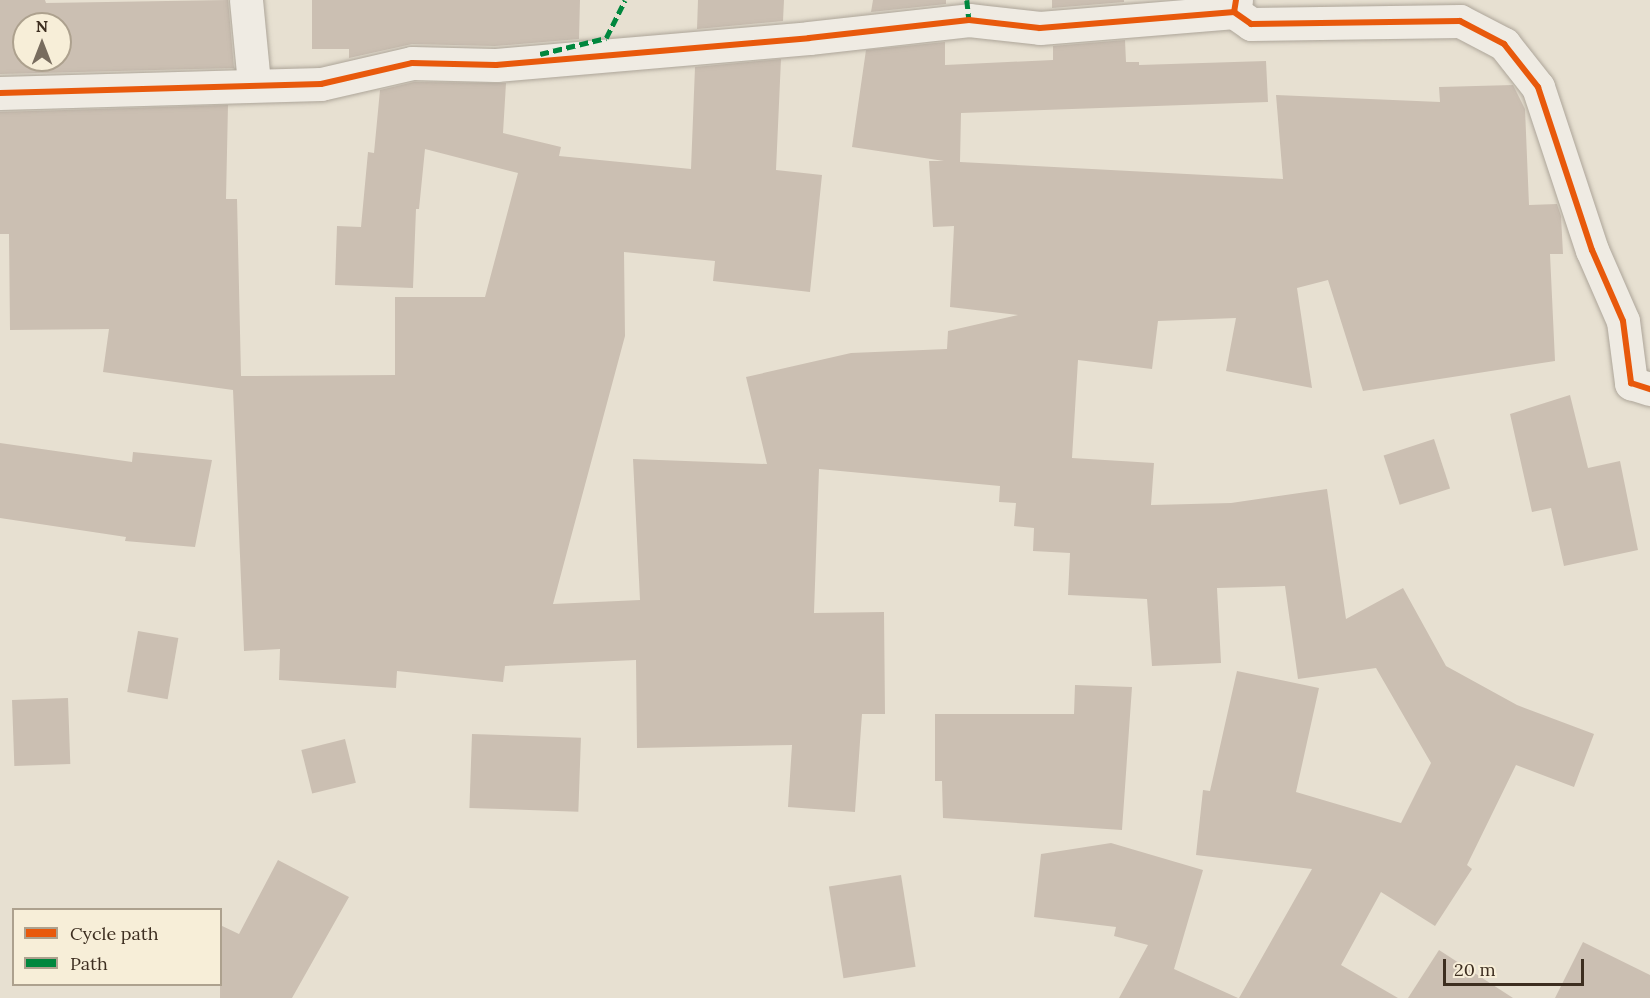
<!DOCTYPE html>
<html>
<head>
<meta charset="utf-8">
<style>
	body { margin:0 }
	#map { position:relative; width:1650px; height:998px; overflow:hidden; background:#e7e0d1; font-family:Lora,serif }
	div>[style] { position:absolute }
	.building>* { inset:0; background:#cbbfb2; transform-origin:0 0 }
	.roads { filter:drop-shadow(0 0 2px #ada599) drop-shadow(0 0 2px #ada599) }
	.minor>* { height:33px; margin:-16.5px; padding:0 16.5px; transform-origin:16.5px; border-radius:16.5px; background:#efebe3 }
	.quiet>* { height:4.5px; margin-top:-2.25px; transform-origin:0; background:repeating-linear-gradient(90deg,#00873e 0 9px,transparent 0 13.5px) }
	.cycleway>* { height:6px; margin:-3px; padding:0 3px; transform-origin:3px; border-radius:3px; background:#e8590c }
	span { translate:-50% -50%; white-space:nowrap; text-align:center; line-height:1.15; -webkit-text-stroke:6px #f7eed8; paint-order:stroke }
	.legend { position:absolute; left:12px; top:908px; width:210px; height:78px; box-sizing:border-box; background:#f7eed8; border:2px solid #ada18e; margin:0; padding:8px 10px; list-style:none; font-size:18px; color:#3d2e20 }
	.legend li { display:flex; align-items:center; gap:12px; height:30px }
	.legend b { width:30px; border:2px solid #ada18e }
	.north { position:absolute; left:12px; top:12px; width:60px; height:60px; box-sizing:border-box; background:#f7eed8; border:2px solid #ada18e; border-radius:50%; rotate:0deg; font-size:16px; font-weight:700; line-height:24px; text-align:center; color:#3d2e20 }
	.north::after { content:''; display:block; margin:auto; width:21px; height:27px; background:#786c5e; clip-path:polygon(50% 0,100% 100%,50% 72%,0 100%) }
	.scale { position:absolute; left:1443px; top:959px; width:141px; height:27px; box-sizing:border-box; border:3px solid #3d2e20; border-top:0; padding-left:8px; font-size:18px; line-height:21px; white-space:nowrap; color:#3d2e20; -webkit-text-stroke:4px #f7eed8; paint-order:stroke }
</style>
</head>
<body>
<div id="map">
	<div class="building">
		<div style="clip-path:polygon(evenodd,0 0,45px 0,46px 3px,228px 0,234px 68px,0 74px,0 0,24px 24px,60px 24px,60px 60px,24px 60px,24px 24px)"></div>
		<div style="clip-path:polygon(312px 0,580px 0,579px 39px,495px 46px,412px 44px,349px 58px,349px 49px,312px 49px)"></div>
		<div style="clip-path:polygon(698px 0,784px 0,783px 21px,697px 29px)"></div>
		<div style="clip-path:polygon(873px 0,946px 0,946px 4px,871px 12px)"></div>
		<div style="clip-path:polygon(1052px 0,1124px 0,1124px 2px,1052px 8px)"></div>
		<div style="clip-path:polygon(1125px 40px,1126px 62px,1139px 62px,1139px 65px,1266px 61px,1268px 102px,961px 113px,960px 162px,1283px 179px,1276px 95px,1440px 102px,1439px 87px,1513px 85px,1525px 109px,1529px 205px,1557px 204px,1561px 216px,1563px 254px,1550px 254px,1555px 361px,1363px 391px,1328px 280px,1297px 288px,1312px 388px,1226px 371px,1236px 318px,1158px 321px,1152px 369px,1078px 360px,1072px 458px,1154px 463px,1151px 505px,1231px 503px,1327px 489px,1346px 619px,1403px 588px,1446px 666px,1517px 705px,1594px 734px,1574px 787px,1516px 765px,1467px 865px,1472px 869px,1435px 926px,1381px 892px,1341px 965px,1398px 998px,1239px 998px,1312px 869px,1196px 855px,1203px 790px,1210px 791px,1237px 671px,1319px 688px,1296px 792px,1401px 823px,1431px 763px,1376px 668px,1298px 679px,1285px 586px,1217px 588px,1221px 663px,1152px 666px,1147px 599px,1068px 595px,1070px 553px,1033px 551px,1034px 528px,1014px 526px,1016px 503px,999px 502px,1000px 486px,819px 469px,814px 613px,884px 612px,885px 714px,862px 714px,855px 812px,788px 807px,792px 745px,637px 748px,636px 660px,505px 666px,503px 682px,397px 671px,396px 688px,279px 680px,280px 649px,244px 651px,233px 390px,103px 372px,109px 329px,10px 330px,9px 234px,0 234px,0 112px,228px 105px,226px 199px,237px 199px,241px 376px,395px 375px,395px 297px,485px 297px,518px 173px,425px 149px,419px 209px,416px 209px,413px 288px,335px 285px,337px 226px,361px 227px,368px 152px,374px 153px,380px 90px,414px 82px,506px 83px,503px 133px,561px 147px,559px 156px,691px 169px,695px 67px,781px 59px,776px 170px,822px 175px,810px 292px,713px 281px,715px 261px,624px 252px,625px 336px,553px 604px,640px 600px,633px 459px,767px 464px,746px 377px,851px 353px,947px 349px,948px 331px,1018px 315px,950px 307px,954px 226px,933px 227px,929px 161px,944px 161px,852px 147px,866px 50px,945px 42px,945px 65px,1053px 60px,1053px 46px)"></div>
		<div style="clip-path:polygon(1570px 395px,1588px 468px,1620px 461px,1638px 550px,1564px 566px,1551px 508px,1532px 512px,1510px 414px)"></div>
		<div style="left:1434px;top:439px;width:52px;height:53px;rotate:72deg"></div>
		<div style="clip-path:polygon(0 443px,132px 462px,133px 452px,212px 460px,195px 547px,125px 541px,126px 537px,0 518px)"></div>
		<div style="left:138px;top:631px;width:41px;height:62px;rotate:10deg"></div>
		<div style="clip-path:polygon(1075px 685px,1132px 687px,1122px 830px,943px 818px,942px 781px,935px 781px,935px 714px,1074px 714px)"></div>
		<div style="left:68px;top:698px;width:66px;height:56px;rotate:88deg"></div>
		<div style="left:472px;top:734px;width:109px;height:74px;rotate:2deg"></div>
		<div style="left:345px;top:739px;width:45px;height:45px;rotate:76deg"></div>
		<div style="clip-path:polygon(1111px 843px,1203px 870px,1174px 969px,1238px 998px,1119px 998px,1148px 945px,1114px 936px,1116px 927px,1034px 917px,1041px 854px)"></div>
		<div style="clip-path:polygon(278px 860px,349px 897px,292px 998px,220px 998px,220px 925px,239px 934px)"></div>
		<div style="left:901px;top:875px;width:93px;height:73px;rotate:81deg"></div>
		<div style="clip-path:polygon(1583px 942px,1650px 975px,1650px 998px,1555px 998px)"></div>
		<div style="clip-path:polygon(1439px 950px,1513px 998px,1408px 998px)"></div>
	</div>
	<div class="roads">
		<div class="minor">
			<div style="left:246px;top:0;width:83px;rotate:84.5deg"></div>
			<div style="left:1236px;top:0;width:12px;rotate:99deg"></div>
			<div style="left:1234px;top:12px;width:21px;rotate:35deg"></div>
			<div style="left:1251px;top:24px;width:209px;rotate:-0.8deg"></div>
			<div style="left:1460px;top:21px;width:50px;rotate:27.6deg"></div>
			<div style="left:1504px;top:44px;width:55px;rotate:51.7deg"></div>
			<div style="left:1538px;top:87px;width:172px;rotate:71.7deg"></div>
			<div style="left:1592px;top:250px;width:77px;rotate:66.4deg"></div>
			<div style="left:1623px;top:321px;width:63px;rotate:82.6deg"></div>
			<div style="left:1631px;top:383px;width:20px;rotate:18deg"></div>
			<div style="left:0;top:93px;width:321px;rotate:-1.6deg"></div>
			<div style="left:321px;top:84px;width:93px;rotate:-13deg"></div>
			<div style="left:412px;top:63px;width:84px;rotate:1.4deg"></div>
			<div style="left:496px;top:65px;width:314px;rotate:-4.9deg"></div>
			<div style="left:809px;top:38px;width:161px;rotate:-6.4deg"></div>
			<div style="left:969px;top:20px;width:71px;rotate:6.4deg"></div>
			<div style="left:1040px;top:28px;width:195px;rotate:-4.7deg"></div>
		</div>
	</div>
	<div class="quiet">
		<div style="left:967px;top:0;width:20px;rotate:84deg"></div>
		<div style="left:540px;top:54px;width:68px;rotate:-13.6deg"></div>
		<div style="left:606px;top:38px;width:42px;rotate:-63.4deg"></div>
	</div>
	<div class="cycleway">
		<div style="left:1236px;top:0;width:12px;rotate:99deg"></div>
		<div style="left:1234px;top:12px;width:21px;rotate:35deg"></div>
		<div style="left:1251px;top:24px;width:209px;rotate:-0.8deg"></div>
		<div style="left:1460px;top:21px;width:50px;rotate:27.6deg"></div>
		<div style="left:1504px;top:44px;width:55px;rotate:51.7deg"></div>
		<div style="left:1538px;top:87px;width:172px;rotate:71.7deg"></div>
		<div style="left:1592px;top:250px;width:77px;rotate:66.4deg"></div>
		<div style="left:1623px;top:321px;width:63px;rotate:82.6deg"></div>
		<div style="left:1631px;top:383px;width:20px;rotate:18deg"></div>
		<div style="left:0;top:93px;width:321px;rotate:-1.6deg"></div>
		<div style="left:321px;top:84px;width:93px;rotate:-13deg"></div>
		<div style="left:412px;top:63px;width:84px;rotate:1.4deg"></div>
		<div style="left:496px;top:65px;width:314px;rotate:-4.9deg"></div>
		<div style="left:809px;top:38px;width:161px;rotate:-6.4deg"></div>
		<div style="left:969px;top:20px;width:71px;rotate:6.4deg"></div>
		<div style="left:1040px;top:28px;width:195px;rotate:-4.7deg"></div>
	</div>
	<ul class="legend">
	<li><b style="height:8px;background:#e8590c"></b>Cycle path</li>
	<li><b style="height:8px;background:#00873e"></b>Path</li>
	</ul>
	<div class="north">N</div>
	<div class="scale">20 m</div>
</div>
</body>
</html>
